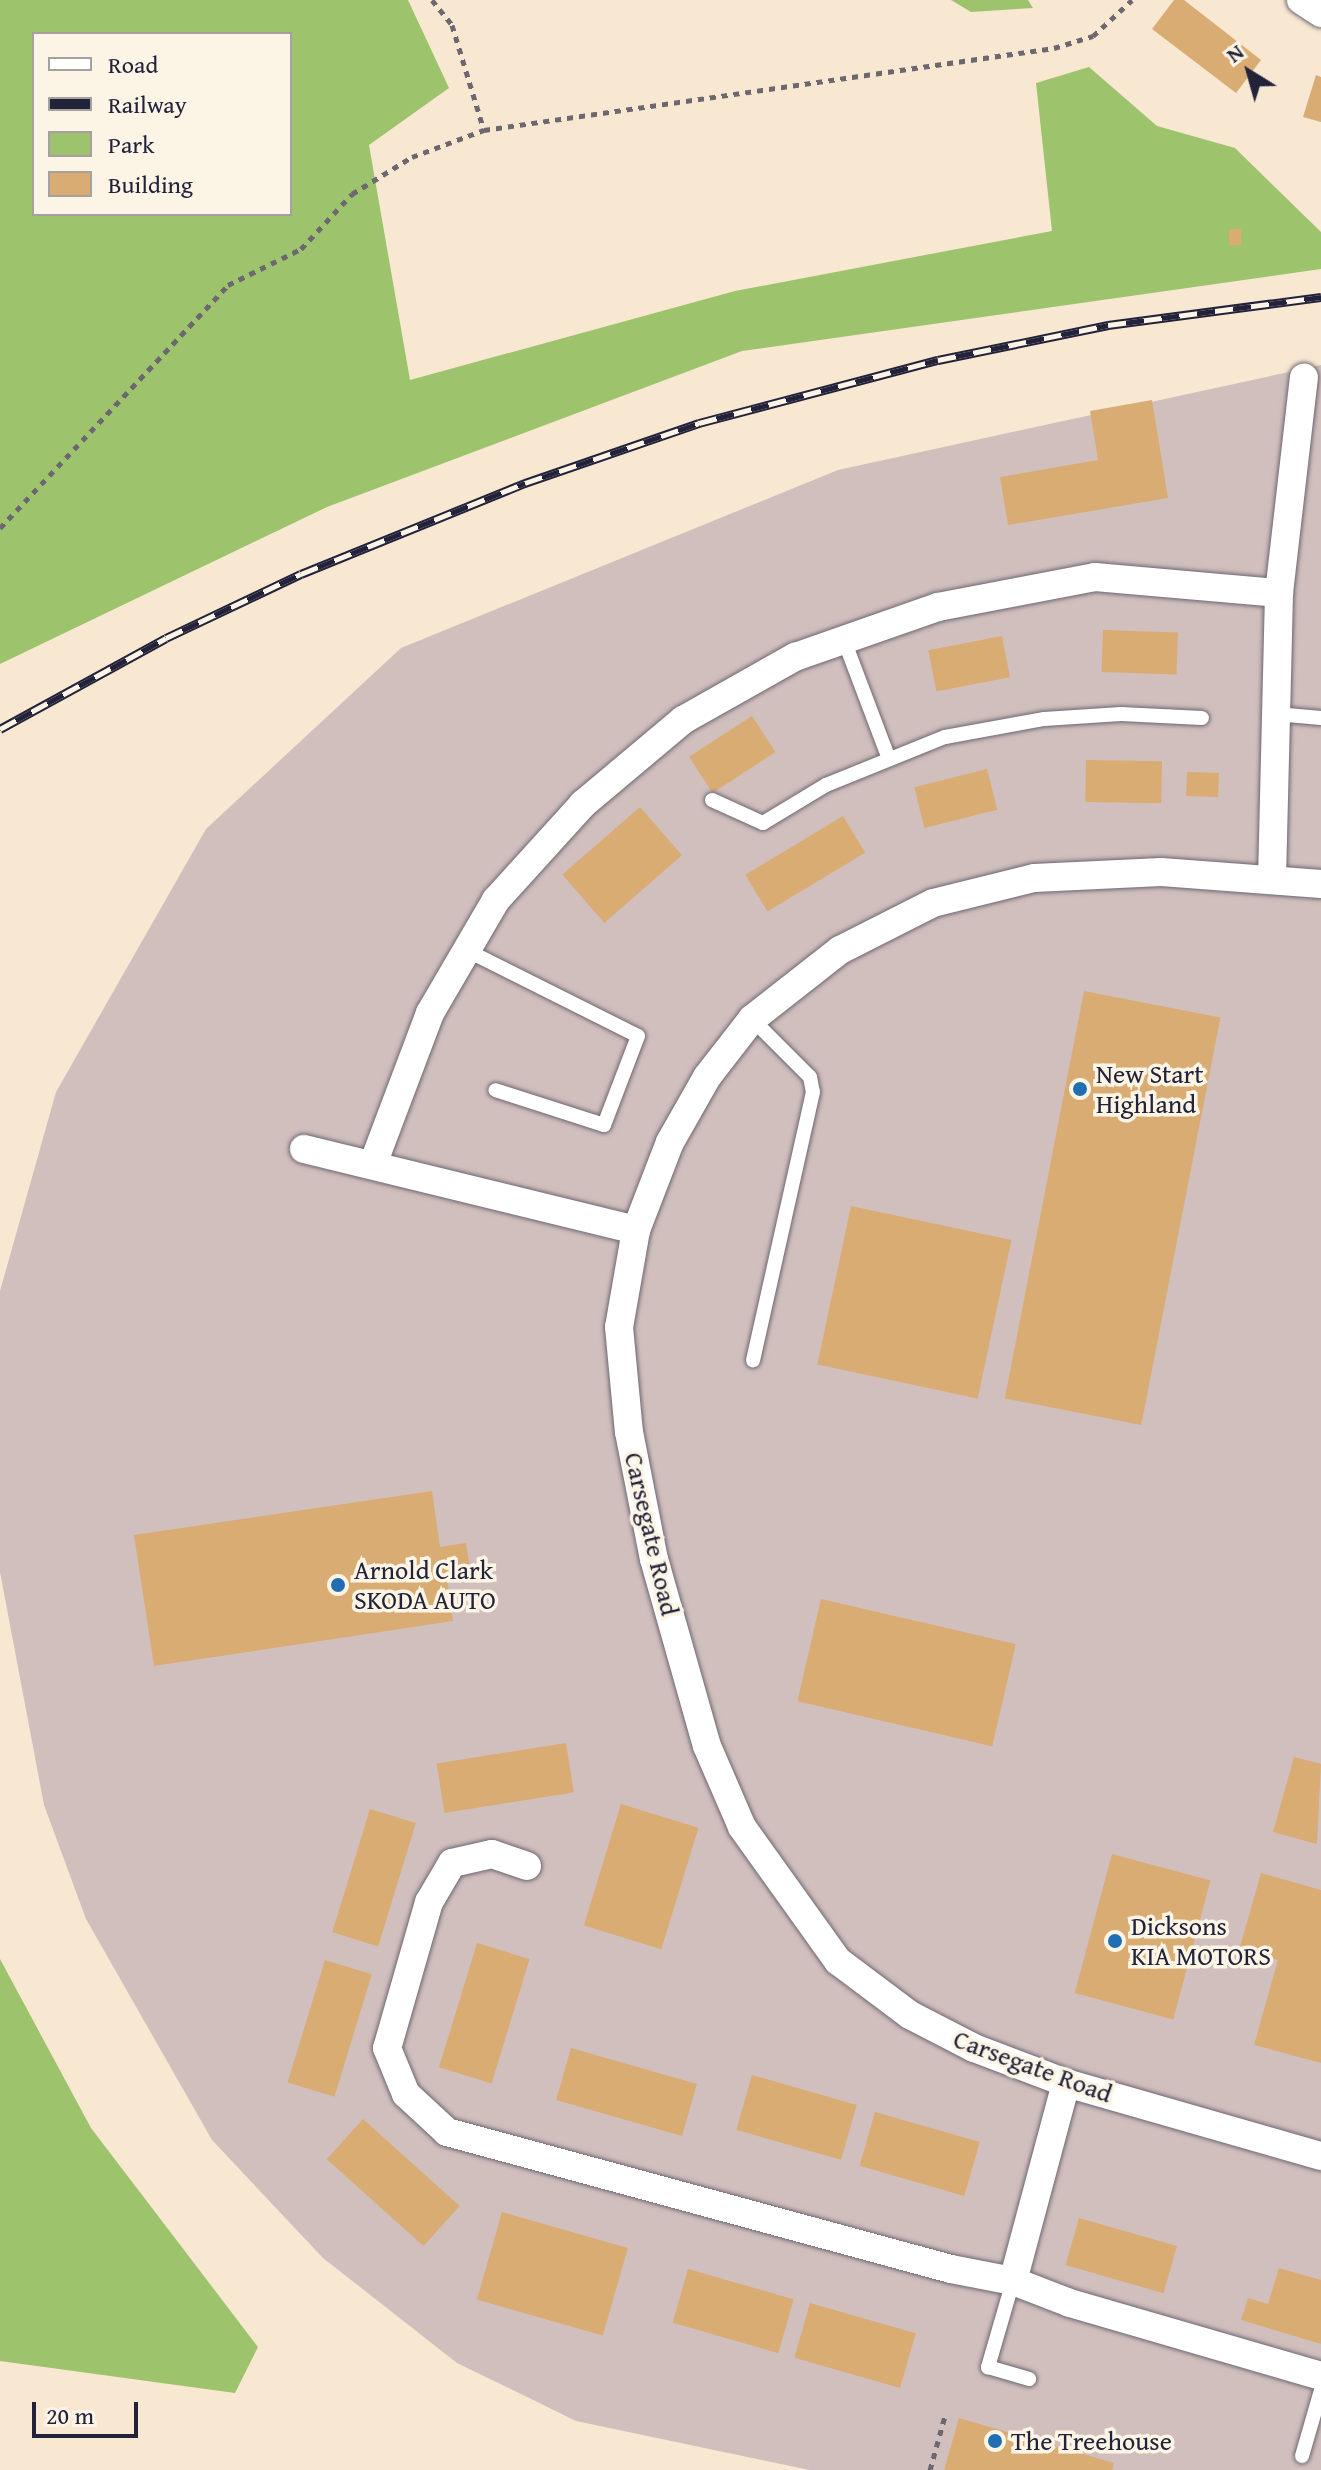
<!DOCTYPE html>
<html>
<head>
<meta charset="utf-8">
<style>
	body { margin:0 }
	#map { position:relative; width:1321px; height:2470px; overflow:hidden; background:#f8e8d2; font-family:"Gentium Book Plus",serif }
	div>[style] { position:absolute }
	.industrial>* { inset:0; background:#d1bfbe }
	.green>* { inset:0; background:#9ec36d }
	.building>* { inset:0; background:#d9ac73; transform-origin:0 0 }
	.path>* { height:5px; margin-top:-2.5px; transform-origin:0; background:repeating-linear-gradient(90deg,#6d6770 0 6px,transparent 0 12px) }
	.roads { filter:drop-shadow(0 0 2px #6d6770) drop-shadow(0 0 2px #6d6770) }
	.lane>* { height:14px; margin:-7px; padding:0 7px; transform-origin:7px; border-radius:7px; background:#fff }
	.street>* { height:28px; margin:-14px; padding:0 14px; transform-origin:14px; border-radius:14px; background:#fff }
	.rail>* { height:9px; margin-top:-4.5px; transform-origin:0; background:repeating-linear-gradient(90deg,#fcf5e5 0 18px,#22223b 0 36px); box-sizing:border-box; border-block:2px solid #22223b }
	.dots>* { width:22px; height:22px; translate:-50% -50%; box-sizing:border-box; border:4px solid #fcf5e5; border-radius:50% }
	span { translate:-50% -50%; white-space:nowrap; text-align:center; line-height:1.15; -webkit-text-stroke:7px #fcf5e5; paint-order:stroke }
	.poi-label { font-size:26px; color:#22223b }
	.left { translate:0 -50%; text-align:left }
	.street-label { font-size:26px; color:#22223b }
	.legend { position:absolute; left:32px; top:32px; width:260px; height:184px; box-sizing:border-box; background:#fcf5e5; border:2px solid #a5a1a1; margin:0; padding:10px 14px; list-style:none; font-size:24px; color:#22223b }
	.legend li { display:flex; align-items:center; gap:16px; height:40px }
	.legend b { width:40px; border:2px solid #a5a1a1 }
	.north { position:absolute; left:1209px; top:32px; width:80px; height:80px; -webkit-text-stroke:6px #fcf5e5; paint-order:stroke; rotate:323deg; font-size:22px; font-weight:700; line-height:32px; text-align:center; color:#22223b }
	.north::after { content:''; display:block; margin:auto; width:28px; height:36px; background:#22223b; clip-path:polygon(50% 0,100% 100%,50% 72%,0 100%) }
	.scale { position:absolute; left:32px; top:2402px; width:106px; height:36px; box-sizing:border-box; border:4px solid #22223b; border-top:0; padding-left:10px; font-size:24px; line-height:28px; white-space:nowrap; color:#22223b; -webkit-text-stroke:6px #fcf5e5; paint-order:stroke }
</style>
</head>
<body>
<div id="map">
	<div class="industrial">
		<div style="clip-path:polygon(1321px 365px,1321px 2470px,809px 2470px,576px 2421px,457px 2363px,323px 2258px,212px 2140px,86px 1919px,44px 1805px,0 1572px,0 1291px,56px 1092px,206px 829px,401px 648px,838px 470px)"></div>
	</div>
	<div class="green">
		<div style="clip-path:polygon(evenodd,0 0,408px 0,449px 88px,369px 145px,410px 380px,735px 291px,1052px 231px,1036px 83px,1089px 67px,1157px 126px,1235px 148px,1321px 232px,1321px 269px,742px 351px,327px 507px,0 664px,0 0,34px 34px,290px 34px,290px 214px,34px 214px,34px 34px)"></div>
		<div style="clip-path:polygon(951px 0,1028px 0,1033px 8px,971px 12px)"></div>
		<div style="clip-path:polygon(0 1959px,91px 2128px,258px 2347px,235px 2393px,0 2361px)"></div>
	</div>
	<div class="building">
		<div style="clip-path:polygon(1174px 0,1184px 0,1261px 60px,1236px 93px,1152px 29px)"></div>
		<div style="clip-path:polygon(1316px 75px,1321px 77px,1321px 122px,1303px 117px)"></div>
		<div style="left:1241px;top:229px;width:16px;height:12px;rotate:90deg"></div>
		<div style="clip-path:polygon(1152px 400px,1168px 498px,1008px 525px,1000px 477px,1098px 460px,1090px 411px)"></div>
		<div style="left:1103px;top:630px;width:75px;height:42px;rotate:2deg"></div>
		<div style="left:1002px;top:636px;width:42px;height:75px;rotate:79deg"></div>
		<div style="left:752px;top:716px;width:43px;height:75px;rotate:57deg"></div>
		<div style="left:1086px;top:760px;width:76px;height:42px;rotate:1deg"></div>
		<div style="left:987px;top:769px;width:42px;height:75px;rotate:76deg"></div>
		<div style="left:1187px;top:772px;width:32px;height:24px;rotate:2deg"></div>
		<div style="left:640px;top:807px;width:64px;height:103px;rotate:49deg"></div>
		<div style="left:843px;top:816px;width:43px;height:114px;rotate:59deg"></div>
		<div style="left:1084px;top:991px;width:139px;height:415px;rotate:11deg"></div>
		<div style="left:851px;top:1206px;width:164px;height:162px;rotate:12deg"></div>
		<div style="clip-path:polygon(432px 1491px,440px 1547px,466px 1543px,470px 1569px,446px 1572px,453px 1621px,154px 1666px,134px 1535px)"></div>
		<div style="left:821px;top:1599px;width:200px;height:105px;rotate:13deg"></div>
		<div style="left:566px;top:1743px;width:50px;height:131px;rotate:81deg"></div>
		<div style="clip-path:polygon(1294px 1757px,1321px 1764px,1317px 1844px,1273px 1832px)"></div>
		<div style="left:621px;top:1804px;width:81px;height:127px;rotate:17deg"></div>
		<div style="left:370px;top:1809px;width:48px;height:129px;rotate:17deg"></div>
		<div style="left:1112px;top:1854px;width:102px;height:144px;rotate:15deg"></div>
		<div style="clip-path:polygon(1261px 1873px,1321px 1890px,1321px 2063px,1254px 2045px,1278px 1960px,1239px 1950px)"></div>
		<div style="left:477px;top:1943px;width:55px;height:130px;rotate:17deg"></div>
		<div style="left:325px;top:1960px;width:49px;height:128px;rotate:17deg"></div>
		<div style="left:571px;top:2048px;width:131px;height:54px;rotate:16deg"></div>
		<div style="left:752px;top:2075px;width:109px;height:57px;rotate:16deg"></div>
		<div style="left:875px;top:2112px;width:109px;height:56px;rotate:16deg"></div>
		<div style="left:363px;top:2119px;width:130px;height:54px;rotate:42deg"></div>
		<div style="left:502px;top:2212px;width:131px;height:91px;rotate:16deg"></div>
		<div style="left:1079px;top:2218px;width:102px;height:49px;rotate:16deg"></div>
		<div style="clip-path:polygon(1279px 2268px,1321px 2280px,1321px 2344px,1241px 2320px,1248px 2298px,1268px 2304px)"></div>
		<div style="left:688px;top:2269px;width:110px;height:56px;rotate:16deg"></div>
		<div style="left:810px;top:2303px;width:110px;height:57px;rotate:16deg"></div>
		<div style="clip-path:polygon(959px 2418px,1114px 2463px,1112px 2470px,944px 2470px)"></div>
	</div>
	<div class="path">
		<div style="left:432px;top:0;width:32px;rotate:51deg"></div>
		<div style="left:452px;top:25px;width:110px;rotate:73.1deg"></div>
		<div style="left:0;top:528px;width:333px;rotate:-46.8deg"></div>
		<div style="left:228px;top:285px;width:81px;rotate:-26.3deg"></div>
		<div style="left:301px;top:249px;width:75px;rotate:-47.2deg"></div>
		<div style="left:352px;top:194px;width:70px;rotate:-31.7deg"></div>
		<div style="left:412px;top:157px;width:77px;rotate:-20.6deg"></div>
		<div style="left:484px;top:130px;width:576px;rotate:-8.19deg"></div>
		<div style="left:1054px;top:48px;width:41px;rotate:-17.1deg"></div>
		<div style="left:1093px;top:36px;width:53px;rotate:-42.7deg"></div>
		<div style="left:930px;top:2470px;width:56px;rotate:-74.5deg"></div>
	</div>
	<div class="roads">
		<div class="lane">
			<div style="left:844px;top:640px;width:127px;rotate:69.3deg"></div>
			<div style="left:1276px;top:714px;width:45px;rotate:5.1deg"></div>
			<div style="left:712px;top:800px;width:56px;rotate:24.3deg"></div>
			<div style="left:763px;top:823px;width:74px;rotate:-31.1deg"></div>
			<div style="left:826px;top:785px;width:128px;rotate:-22deg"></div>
			<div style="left:945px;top:737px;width:101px;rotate:-10.3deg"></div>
			<div style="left:1044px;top:719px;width:77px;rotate:-3.7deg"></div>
			<div style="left:1121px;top:714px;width:81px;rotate:2.8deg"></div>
			<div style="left:466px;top:950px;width:192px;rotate:26.6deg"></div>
			<div style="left:638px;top:1036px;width:95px;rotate:110.9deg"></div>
			<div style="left:604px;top:1125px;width:114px;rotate:-162.2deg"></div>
			<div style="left:752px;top:1019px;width:82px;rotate:45deg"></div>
			<div style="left:810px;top:1077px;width:15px;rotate:79deg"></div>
			<div style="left:813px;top:1092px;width:275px;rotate:102.6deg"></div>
			<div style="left:1013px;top:2281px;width:90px;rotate:106.2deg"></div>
			<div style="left:988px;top:2367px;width:43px;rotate:16.3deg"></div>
			<div style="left:1302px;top:2456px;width:69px;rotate:-73.9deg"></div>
		</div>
		<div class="street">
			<div style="left:1301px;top:0;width:24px;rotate:33deg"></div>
			<div style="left:1272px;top:880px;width:287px;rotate:-88.6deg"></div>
			<div style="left:1279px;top:593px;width:217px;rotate:-83.4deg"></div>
			<div style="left:1321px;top:884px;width:160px;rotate:-175.7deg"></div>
			<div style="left:1161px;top:872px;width:127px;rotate:177.3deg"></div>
			<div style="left:1034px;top:878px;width:104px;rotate:166.1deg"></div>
			<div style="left:933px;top:903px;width:104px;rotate:153.2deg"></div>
			<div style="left:840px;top:950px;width:112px;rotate:141.9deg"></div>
			<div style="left:752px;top:1019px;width:73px;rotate:127.8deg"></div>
			<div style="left:707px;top:1077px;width:75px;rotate:119.6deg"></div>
			<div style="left:670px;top:1142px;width:94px;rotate:111.1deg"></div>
			<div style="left:636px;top:1230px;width:98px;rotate:99.9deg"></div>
			<div style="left:619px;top:1327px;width:105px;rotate:84.6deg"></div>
			<div style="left:629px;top:1432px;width:129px;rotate:78.9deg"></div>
			<div style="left:654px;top:1559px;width:194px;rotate:74.2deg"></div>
			<div style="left:707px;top:1746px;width:88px;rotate:66.6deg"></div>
			<div style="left:742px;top:1827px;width:165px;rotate:54.4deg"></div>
			<div style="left:838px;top:1961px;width:90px;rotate:36.9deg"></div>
			<div style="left:910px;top:2015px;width:72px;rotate:27.3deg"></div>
			<div style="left:974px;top:2048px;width:98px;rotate:20.8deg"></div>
			<div style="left:1066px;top:2083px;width:265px;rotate:16deg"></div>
			<div style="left:304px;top:1149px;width:342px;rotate:13.7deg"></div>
			<div style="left:373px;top:1164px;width:161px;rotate:-69.3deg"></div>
			<div style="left:430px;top:1013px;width:131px;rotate:-59.7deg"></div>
			<div style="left:496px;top:900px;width:130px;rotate:-47.8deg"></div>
			<div style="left:583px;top:804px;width:131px;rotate:-40deg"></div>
			<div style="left:683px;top:720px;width:129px;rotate:-29.4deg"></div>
			<div style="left:795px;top:657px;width:151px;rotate:-19.3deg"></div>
			<div style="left:938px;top:607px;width:160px;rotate:-10.8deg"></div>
			<div style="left:1095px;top:577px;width:185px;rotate:5deg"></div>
			<div style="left:527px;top:1866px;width:37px;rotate:-161deg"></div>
			<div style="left:492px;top:1854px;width:41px;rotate:167.3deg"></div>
			<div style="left:452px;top:1863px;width:45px;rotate:120.5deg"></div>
			<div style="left:429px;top:1902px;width:152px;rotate:106deg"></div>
			<div style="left:387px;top:2048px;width:50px;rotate:67.6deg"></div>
			<div style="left:406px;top:2094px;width:56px;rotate:42.8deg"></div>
			<div style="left:447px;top:2132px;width:522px;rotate:15.21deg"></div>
			<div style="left:951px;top:2269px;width:63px;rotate:11deg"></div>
			<div style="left:1013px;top:2281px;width:61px;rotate:21.1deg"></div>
			<div style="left:1070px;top:2303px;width:261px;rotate:16.2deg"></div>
			<div style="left:1013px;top:2281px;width:205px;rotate:-75deg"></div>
		</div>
	</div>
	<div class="rail">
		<div style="left:0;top:729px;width:189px;rotate:-28.7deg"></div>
		<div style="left:166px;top:638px;width:149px;rotate:-25.4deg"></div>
		<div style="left:301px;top:574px;width:242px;rotate:-22.1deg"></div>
		<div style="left:525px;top:483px;width:184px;rotate:-19deg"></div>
		<div style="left:699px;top:423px;width:247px;rotate:-14.8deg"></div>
		<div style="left:938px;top:360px;width:174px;rotate:-11.6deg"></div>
		<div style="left:1108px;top:325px;width:215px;rotate:-7.5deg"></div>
	</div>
	<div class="dots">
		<div style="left:1080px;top:1089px;background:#1f6fb2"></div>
		<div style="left:338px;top:1585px;background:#1f6fb2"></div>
		<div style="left:1115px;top:1941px;background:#1f6fb2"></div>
		<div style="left:995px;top:2441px;background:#1f6fb2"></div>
	</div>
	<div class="poi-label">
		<span class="left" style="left:1096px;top:1089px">New Start<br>Highland</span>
		<span class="left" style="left:354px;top:1585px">Arnold Clark<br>SKODA AUTO</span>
		<span class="left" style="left:1131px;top:1941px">Dicksons<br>KIA MOTORS</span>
		<span class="left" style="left:1011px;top:2441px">The Treehouse</span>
	</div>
	<div class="street-label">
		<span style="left:652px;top:1534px;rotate:77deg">Carsegate Road</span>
		<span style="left:1033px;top:2066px;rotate:20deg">Carsegate Road</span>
	</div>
	<ul class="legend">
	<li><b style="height:10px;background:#fff"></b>Road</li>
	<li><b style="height:10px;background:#22223b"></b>Railway</li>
	<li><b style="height:22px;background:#9ec36d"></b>Park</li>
	<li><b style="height:22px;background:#d9ac73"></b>Building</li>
	</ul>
	<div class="north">N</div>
	<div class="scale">20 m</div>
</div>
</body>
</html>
